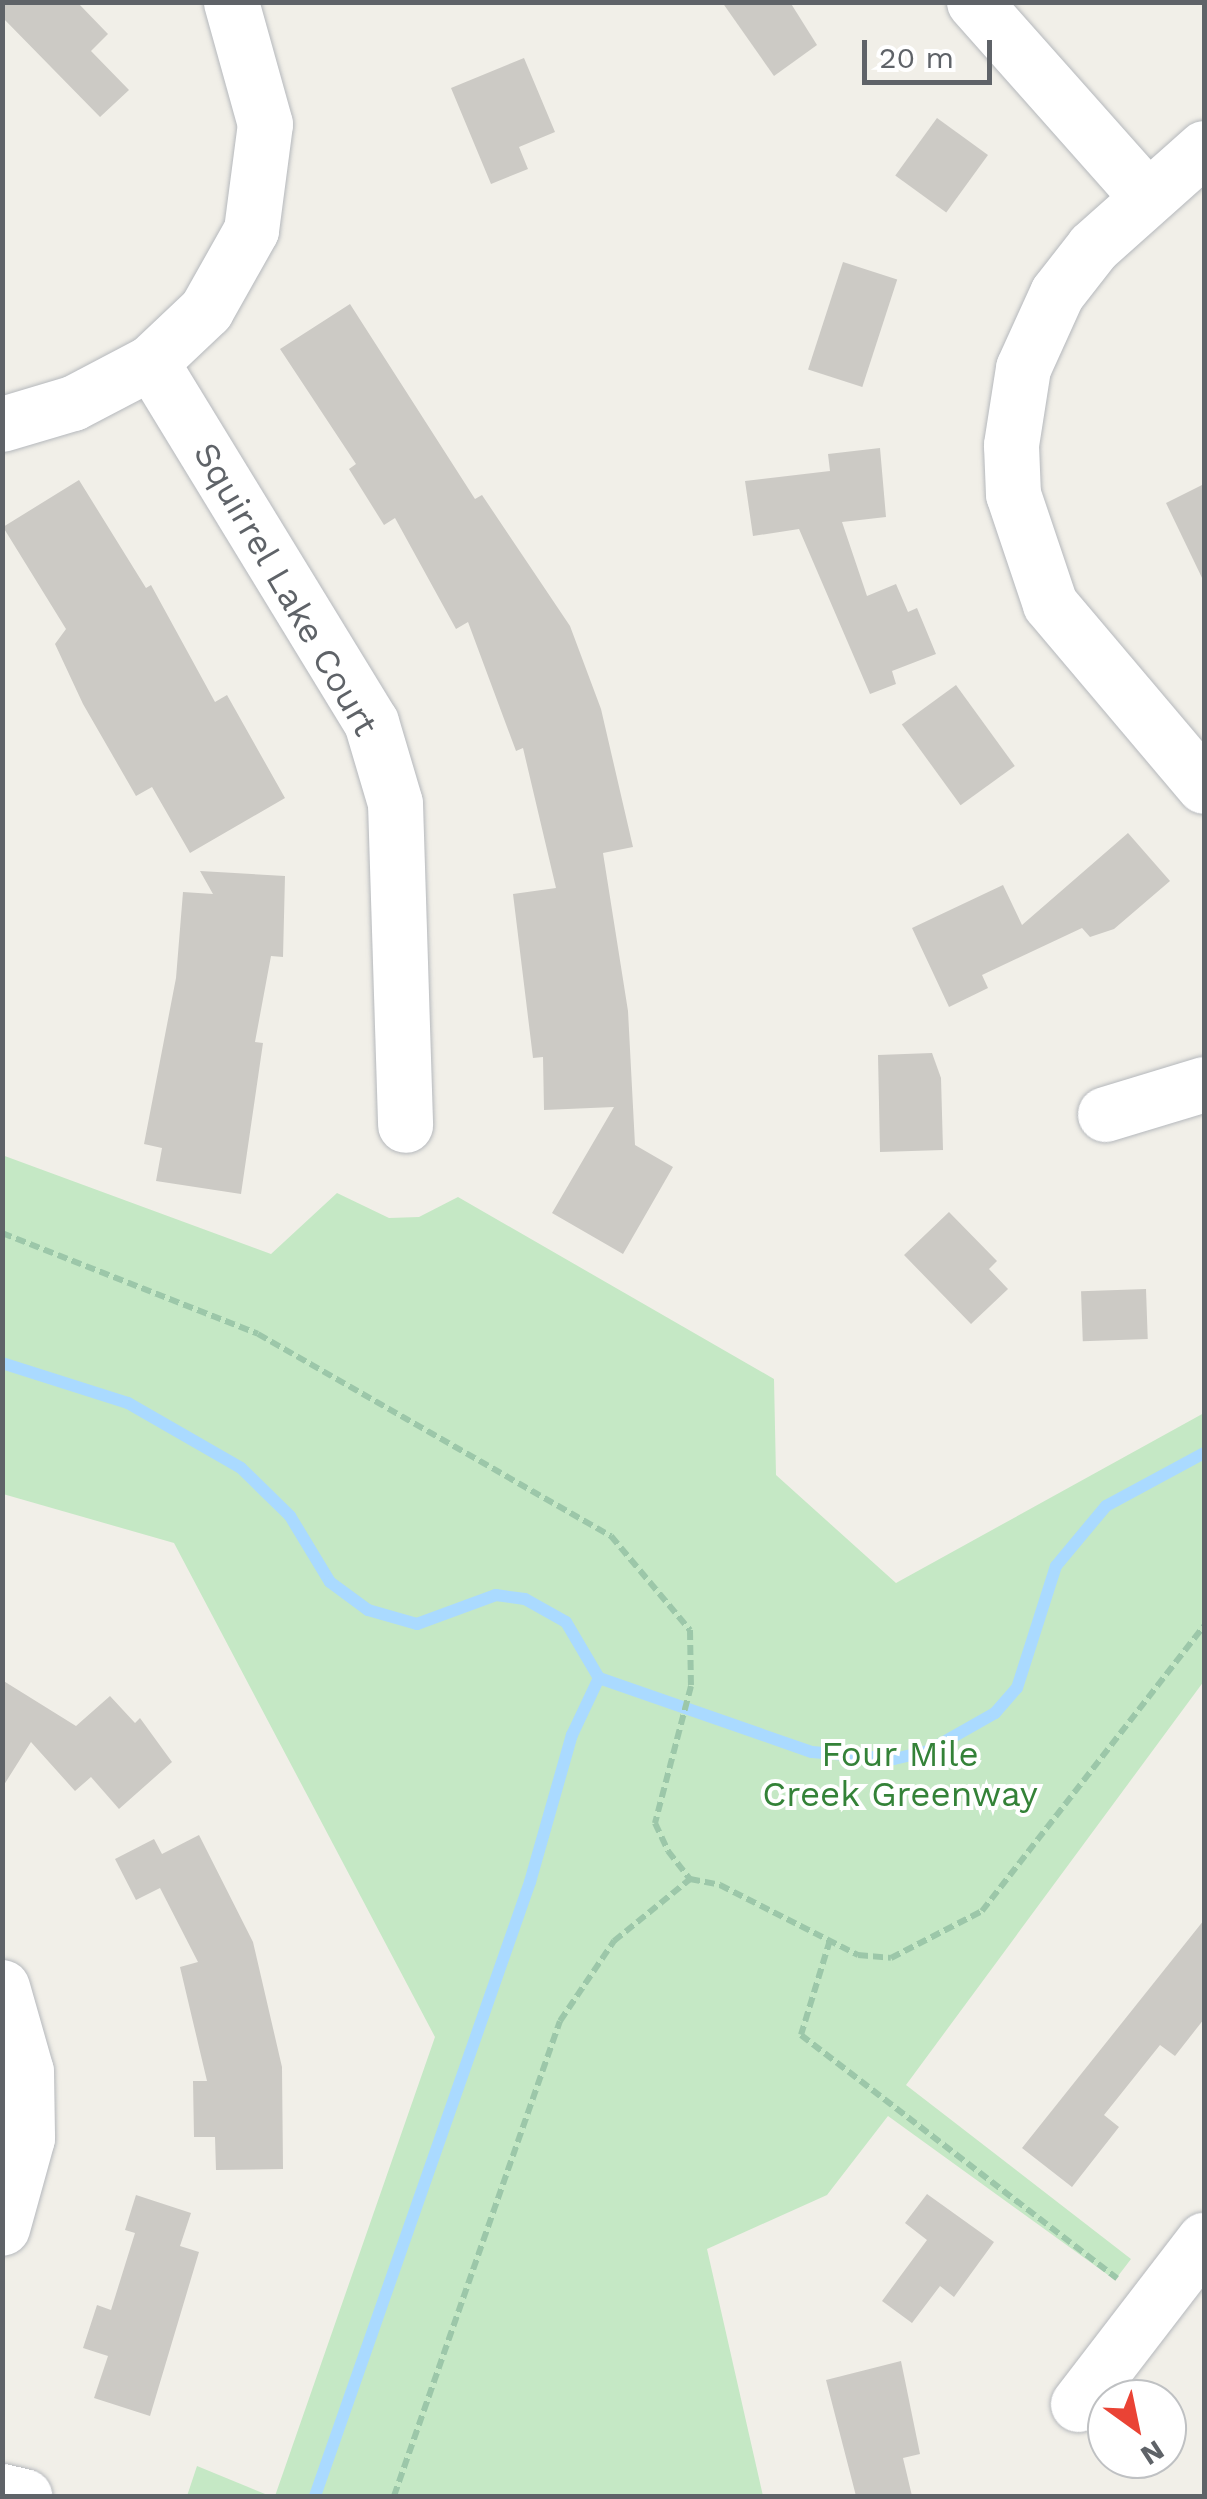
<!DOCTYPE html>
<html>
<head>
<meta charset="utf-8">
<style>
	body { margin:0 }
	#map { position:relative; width:1207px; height:2499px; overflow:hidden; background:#f1efe8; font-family:"Work Sans",sans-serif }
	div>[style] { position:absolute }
	.green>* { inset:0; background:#c5e8c5 }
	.stream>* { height:12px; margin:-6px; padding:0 6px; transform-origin:6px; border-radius:6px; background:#aadaff }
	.building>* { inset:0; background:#cccac5; transform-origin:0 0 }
	.path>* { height:6px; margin-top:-3px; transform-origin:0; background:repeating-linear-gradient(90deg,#9cc7a9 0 10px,transparent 0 15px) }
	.roads { filter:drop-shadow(0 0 2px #b5b8bc) drop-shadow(0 0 2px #b5b8bc) }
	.minor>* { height:55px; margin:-27.5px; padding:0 27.5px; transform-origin:27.5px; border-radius:27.5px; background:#fff }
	span { translate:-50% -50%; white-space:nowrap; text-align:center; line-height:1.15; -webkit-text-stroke:8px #fff; paint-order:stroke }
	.street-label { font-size:35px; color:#5f6368 }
	.park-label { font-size:35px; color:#348238 }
	.frame { position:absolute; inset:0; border:5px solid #5f6368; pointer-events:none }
	.north { position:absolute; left:1087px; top:2379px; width:100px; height:100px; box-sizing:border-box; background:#fff; border:2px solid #bfc1c3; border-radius:50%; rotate:147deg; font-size:28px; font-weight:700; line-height:40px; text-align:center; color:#5f6368 }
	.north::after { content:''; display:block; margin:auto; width:35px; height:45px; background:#ea4335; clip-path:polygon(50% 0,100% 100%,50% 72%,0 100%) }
	.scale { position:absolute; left:862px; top:40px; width:130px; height:45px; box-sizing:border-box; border:5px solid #5f6368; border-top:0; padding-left:12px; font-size:30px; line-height:35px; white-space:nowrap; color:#5f6368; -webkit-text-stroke:8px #fff; paint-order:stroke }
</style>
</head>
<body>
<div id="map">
	<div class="green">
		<div style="clip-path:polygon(2px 1155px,271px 1254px,337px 1193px,389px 1218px,419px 1217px,458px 1197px,774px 1379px,776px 1475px,896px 1583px,1204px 1413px,1204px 1681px,906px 2085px,1131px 2259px,1115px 2280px,888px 2116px,827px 2195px,707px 2249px,763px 2496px,275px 2496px,435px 2037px,174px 1543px,3px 1494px)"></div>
		<div style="clip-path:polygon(197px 2466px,270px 2496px,187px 2496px)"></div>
	</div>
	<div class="stream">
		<div style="left:2px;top:1363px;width:132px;rotate:17.6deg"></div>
		<div style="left:128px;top:1403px;width:130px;rotate:29.9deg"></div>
		<div style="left:241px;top:1468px;width:69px;rotate:44.4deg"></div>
		<div style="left:290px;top:1516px;width:77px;rotate:58.8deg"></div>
		<div style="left:330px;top:1582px;width:47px;rotate:36.4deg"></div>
		<div style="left:368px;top:1610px;width:51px;rotate:15.9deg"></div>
		<div style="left:417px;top:1624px;width:84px;rotate:-20.2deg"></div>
		<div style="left:496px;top:1595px;width:29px;rotate:8deg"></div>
		<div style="left:525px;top:1599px;width:47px;rotate:29.3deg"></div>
		<div style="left:566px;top:1622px;width:65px;rotate:59.5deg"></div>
		<div style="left:599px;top:1678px;width:225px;rotate:19.2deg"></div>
		<div style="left:812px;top:1752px;width:82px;rotate:4.9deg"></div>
		<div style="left:894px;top:1759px;width:35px;rotate:-13deg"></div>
		<div style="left:928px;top:1751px;width:77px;rotate:-29.6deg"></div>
		<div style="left:995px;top:1713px;width:33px;rotate:-49deg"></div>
		<div style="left:1017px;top:1688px;width:128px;rotate:-72.3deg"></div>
		<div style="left:1056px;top:1566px;width:78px;rotate:-50.2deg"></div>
		<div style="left:1106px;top:1506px;width:111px;rotate:-28.4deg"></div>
		<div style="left:315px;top:2496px;width:651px;rotate:-70.7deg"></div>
		<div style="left:530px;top:1882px;width:153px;rotate:-74.1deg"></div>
		<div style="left:572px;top:1735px;width:63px;rotate:-64.7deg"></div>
	</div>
	<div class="building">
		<div style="clip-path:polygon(2px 2px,77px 2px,108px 34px,91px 51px,129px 90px,100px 117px,2px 17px)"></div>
		<div style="clip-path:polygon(722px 2px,790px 2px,817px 45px,774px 76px)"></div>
		<div style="clip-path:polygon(524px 58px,555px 132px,519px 147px,528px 169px,491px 184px,451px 88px)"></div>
		<div style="left:937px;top:118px;width:63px;height:71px;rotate:36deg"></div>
		<div style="left:843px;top:262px;width:57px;height:113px;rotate:18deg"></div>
		<div style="clip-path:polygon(350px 304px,475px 499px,482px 495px,570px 626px,601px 709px,633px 847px,603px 853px,628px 1011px,635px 1145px,673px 1167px,623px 1254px,552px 1213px,614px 1107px,544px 1110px,543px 1057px,533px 1058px,513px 894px,556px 888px,523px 748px,516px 751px,468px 622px,456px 629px,395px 518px,384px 525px,349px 469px,356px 464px,280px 349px)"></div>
		<div style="clip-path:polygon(880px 448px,886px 517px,842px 522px,867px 596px,896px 584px,908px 612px,917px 608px,936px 654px,892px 671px,896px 684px,870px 694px,799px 529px,753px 536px,745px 481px,830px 471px,828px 454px)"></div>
		<div style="clip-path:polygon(79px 480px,146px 588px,151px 585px,215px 702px,227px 695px,285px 798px,190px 853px,152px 787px,136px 796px,83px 704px,55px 644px,66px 629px,3px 527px)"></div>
		<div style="clip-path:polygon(1204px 484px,1204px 582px,1166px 503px)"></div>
		<div style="left:956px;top:685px;width:100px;height:67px;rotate:54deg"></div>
		<div style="clip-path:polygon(1128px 833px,1170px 881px,1114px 929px,1090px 937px,1082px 928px,982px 975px,988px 988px,949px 1007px,912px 928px,1003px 885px,1022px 925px)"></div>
		<div style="clip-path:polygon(200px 871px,285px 876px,283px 957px,271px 956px,255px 1042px,263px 1043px,241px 1194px,156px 1181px,162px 1148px,144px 1144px,176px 978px,183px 892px,213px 894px)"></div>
		<div style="clip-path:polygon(932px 1053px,941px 1078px,943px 1150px,880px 1152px,878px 1055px)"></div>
		<div style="clip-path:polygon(949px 1212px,997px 1261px,989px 1269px,1008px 1289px,971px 1324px,904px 1255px)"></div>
		<div style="left:1146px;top:1289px;width:50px;height:65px;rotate:88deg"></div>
		<div style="clip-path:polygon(2px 1680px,76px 1726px,110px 1696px,135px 1723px,140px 1718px,172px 1762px,119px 1809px,91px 1777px,75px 1791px,31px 1742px,2px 1788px)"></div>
		<div style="clip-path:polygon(199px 1835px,253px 1942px,282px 2067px,283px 2169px,216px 2170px,215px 2137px,194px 2137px,193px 2081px,207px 2081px,180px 1967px,198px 1962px,160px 1888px,136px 1900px,115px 1859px,154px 1839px,162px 1854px)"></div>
		<div style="clip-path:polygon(1204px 1920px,1204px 2019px,1175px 2056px,1160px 2045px,1104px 2115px,1119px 2127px,1072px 2187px,1022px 2148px)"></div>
		<div style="clip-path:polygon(927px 2194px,994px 2242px,954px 2297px,940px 2286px,912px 2323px,882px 2301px,927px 2240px,905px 2223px)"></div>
		<div style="clip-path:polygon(136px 2195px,191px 2213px,180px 2246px,199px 2252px,150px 2416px,94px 2398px,108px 2356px,83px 2348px,97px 2305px,111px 2310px,135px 2233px,125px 2230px)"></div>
		<div style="clip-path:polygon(901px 2361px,920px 2454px,903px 2458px,912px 2496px,856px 2496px,826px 2380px)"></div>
	</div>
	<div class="path">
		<div style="left:2px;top:1233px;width:275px;rotate:21.5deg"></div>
		<div style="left:258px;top:1334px;width:407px;rotate:29.8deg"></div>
		<div style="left:611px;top:1536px;width:123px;rotate:50deg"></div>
		<div style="left:690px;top:1630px;width:56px;rotate:89deg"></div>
		<div style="left:691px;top:1686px;width:142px;rotate:104.7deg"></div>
		<div style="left:655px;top:1823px;width:31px;rotate:65deg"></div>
		<div style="left:668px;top:1851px;width:36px;rotate:52deg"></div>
		<div style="left:690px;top:1879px;width:31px;rotate:11deg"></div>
		<div style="left:720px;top:1885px;width:155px;rotate:26.9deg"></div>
		<div style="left:858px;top:1955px;width:33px;rotate:5deg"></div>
		<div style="left:891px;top:1958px;width:102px;rotate:-27.3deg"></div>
		<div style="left:982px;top:1911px;width:361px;rotate:-52.1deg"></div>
		<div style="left:830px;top:1940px;width:99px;rotate:107deg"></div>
		<div style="left:801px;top:2035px;width:399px;rotate:37.6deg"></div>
		<div style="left:394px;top:2496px;width:503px;rotate:-70.74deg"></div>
		<div style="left:560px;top:2021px;width:97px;rotate:-56deg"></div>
		<div style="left:614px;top:1941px;width:98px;rotate:-39.2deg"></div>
	</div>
	<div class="roads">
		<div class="minor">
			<div style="left:974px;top:2px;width:261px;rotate:48.4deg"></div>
			<div style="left:1204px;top:148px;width:149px;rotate:138.3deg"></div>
			<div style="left:1093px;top:247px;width:58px;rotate:128deg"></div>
			<div style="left:1057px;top:293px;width:82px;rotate:114.4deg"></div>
			<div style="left:1023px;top:368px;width:78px;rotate:98.9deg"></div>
			<div style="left:1011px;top:445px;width:49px;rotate:87.7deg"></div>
			<div style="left:1013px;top:494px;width:116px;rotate:71.4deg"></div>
			<div style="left:1050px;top:604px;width:238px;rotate:49.8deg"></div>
			<div style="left:151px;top:362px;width:422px;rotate:58.6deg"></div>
			<div style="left:371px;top:722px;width:84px;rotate:73.5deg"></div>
			<div style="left:395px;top:803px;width:322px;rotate:88.2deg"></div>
			<div style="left:2px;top:424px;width:74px;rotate:-16.5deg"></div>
			<div style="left:73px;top:403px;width:88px;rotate:-27.7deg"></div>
			<div style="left:151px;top:362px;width:76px;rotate:-43.4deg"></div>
			<div style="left:206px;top:310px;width:92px;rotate:-60.6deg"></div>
			<div style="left:251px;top:230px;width:107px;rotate:-82.5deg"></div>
			<div style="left:265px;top:124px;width:127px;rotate:-105.6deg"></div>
			<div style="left:1105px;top:1114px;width:103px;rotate:-16.9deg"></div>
			<div style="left:2px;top:1987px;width:87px;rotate:74.1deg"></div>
			<div style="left:26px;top:2071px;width:67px;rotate:89.1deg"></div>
			<div style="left:27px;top:2138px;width:93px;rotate:105.5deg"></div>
			<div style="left:1078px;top:2404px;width:207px;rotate:-52.5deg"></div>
			<div style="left:2px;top:2491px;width:23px;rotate:13deg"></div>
		</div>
	</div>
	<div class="street-label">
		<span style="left:286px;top:589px;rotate:60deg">Squirrel Lake Court</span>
	</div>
	<div class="park-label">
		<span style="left:900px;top:1774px">Four Mile<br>Creek Greenway</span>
	</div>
	<div class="frame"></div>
	<div class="north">N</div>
	<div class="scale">20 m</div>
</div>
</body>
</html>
